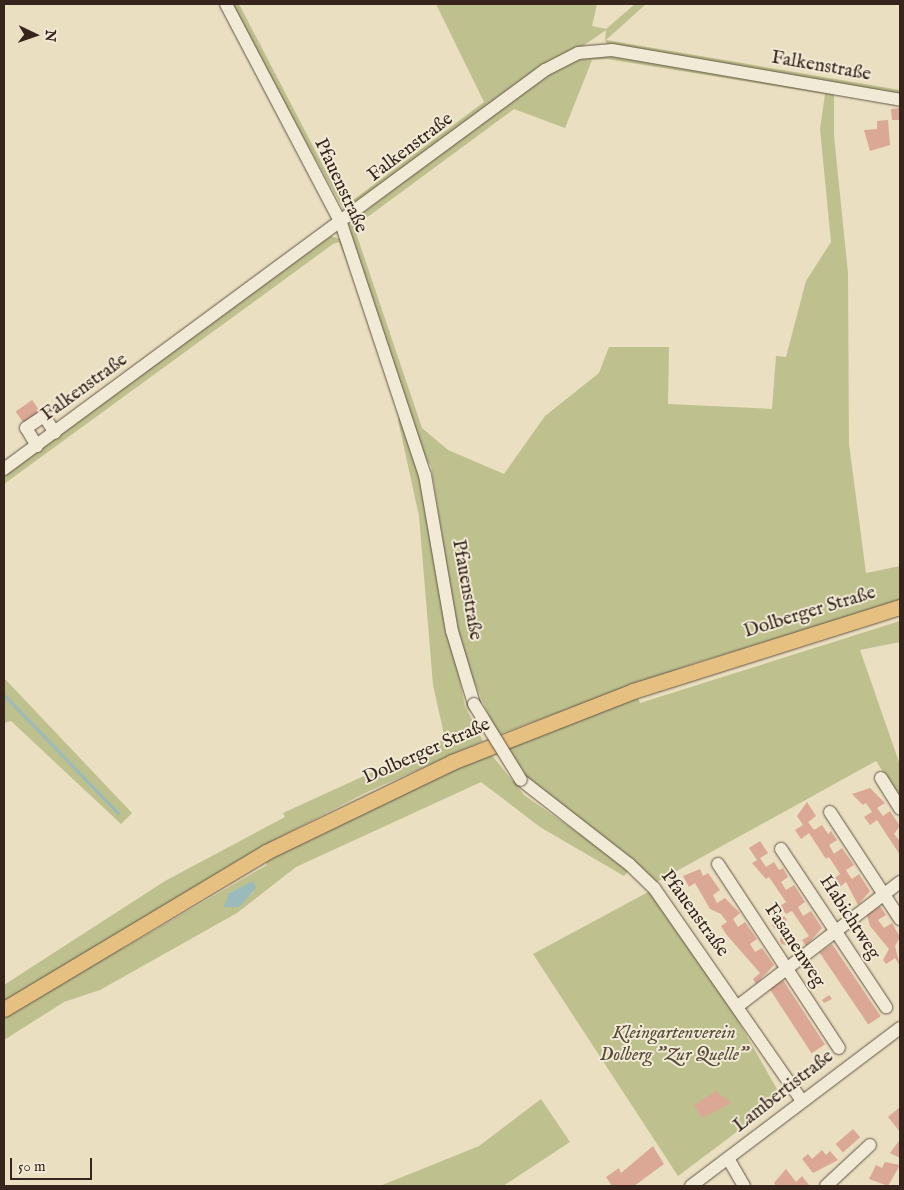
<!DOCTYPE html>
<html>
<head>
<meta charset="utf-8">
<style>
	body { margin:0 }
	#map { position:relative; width:904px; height:1190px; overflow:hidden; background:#eadfc0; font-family:"IM FELL English",serif }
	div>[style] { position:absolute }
	.green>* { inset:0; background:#bec08d }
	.water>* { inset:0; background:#9bbabc }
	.stream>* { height:3px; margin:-1.5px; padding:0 1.5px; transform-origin:1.5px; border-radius:1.5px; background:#9bbabc }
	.building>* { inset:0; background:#daa895; transform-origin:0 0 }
	.round { border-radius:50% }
	.roads { filter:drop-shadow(0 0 1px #645446) drop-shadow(0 0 1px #645446) }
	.minor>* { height:12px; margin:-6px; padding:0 6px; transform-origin:6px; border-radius:6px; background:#f1ead6 }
	.major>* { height:15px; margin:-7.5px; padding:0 7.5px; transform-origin:7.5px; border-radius:7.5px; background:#e5c080 }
	.bridges { filter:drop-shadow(0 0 1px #645446) drop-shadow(0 0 1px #645446) }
	.minor-bridge>* { height:12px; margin:-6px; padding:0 6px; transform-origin:6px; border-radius:6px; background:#f1ead6 }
	span { translate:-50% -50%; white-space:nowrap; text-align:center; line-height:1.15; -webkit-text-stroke:4px #f1ead6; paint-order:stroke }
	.street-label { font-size:19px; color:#37251d }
	.park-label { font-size:19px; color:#594c39; font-style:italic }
	.frame { position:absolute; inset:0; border:5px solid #37251d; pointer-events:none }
	.north { position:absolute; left:10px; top:10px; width:50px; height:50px; -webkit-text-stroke:4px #f1ead6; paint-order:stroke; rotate:93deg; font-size:14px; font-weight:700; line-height:20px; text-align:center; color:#37251d }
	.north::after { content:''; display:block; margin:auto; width:18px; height:22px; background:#37251d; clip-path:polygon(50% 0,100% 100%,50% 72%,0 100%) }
	.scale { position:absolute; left:10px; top:1158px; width:82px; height:22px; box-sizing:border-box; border:2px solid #37251d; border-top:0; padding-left:6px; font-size:15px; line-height:18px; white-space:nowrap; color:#37251d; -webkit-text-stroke:4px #f1ead6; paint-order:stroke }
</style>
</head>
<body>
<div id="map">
	<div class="green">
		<div style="clip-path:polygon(229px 4px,239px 4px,340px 198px,349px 203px,484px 102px,436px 4px,597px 4px,592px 26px,606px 29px,635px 4px,646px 4px,606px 40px,900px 90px,900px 97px,608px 46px,605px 40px,606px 30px,345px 212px)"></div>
		<div style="clip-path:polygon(evenodd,607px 54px,834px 92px,834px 136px,848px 273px,849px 444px,866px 573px,900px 566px,900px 601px,695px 663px,497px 735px,460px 649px,431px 466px,425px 459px,348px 224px,547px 73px,581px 56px,607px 54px,607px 59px,825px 94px,820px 129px,831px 242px,806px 281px,786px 357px,776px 356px,772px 409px,668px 404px,669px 347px,609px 347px,599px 373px,545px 416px,504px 474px,448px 450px,422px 428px,354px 227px,514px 109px,565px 128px,592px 60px,607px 59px)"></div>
		<div style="clip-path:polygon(331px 236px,340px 239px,350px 269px,339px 242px,333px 244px,4px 484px,4px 474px)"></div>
		<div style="clip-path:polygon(400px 406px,416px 455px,465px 706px,483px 741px,367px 792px,261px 847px,4px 1002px,4px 985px,165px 881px,285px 817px,283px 813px,445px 739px,433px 685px,419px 516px,398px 420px)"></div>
		<div style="clip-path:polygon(900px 621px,900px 642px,860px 650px,900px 765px,900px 797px,876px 761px,655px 883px,538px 791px,505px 747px,637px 696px,640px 703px)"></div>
		<div style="clip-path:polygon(4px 678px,132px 813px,121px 824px,11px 721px,4px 723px)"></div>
		<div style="clip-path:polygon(evenodd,490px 753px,524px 795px,623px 864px,629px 870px,624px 876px,540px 827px,481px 782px,296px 867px,237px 913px,100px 990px,64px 1002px,4px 1040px,4px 1017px,118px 943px,122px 949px,267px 865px,265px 859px,490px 753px,250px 883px,253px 892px,241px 902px,229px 893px,250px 883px)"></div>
		<div style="clip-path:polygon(650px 891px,732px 1010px,782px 1098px,678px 1176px,533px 954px)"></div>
		<div style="clip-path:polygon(541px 1099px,570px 1142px,503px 1186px,380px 1186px,479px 1146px)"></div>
	</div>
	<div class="water">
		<div style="clip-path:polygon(253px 881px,256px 888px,239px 907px,224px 907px,229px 893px)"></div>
	</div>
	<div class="stream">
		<div style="left:4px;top:695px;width:164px;rotate:46deg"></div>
	</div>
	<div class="building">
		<div style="clip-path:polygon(900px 108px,900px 120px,892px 120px,891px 109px)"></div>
		<div style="clip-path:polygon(888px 120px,890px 145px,870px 151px,864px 130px,877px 129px,877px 121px)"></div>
		<div style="left:32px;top:400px;width:16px;height:20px;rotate:55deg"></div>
		<div style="clip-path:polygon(870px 788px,885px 803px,877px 808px,883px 816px,890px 811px,900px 826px,894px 834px,900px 841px,900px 855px,877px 820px,870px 825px,864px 817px,872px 812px,866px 803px,863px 805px,852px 794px)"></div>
		<div style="clip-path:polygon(807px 802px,816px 816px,808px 822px,814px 830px,822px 825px,828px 834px,831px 831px,837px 840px,829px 845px,834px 854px,842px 848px,854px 865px,846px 870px,849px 875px,852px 879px,859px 874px,870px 891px,858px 905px,846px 882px,839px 888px,833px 879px,840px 874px,829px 857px,826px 859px,809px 833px,801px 839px,795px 830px,803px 825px,797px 816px)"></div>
		<div style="clip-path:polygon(760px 841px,768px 853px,760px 858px,766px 867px,774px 862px,779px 870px,783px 868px,788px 877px,781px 882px,786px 890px,794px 885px,805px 902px,798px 907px,803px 916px,811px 911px,822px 928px,806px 946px,802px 940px,809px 936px,792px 911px,786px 914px,780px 906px,786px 902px,769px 877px,766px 879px,752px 863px,757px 860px,749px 848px)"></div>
		<div style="clip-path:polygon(700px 869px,703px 876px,708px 873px,720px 890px,713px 895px,717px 903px,725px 898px,740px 913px,733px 919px,738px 927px,745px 922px,757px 939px,750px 944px,755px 952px,762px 948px,774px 965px,756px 984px,753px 979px,760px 973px,726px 934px,721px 926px,727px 922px,721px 914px,710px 909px,695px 883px,689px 887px,683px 876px)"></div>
		<div style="clip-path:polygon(880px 906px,886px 915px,878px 920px,884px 928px,892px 923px,900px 937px,895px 946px,900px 966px,895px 958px,886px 964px,883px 960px,889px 949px,870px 926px,867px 915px)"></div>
		<div style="left:784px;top:916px;width:5px;height:15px;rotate:53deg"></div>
		<div class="round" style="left:780px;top:935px;width:10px;height:10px"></div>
		<div style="left:832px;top:944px;width:87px;height:15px;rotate:56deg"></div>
		<div style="left:783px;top:980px;width:77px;height:16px;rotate:57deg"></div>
		<div style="clip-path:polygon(829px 995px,832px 999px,824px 1003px,822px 1000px)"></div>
		<div style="clip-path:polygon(716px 1091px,731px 1103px,702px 1118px,694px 1105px)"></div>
		<div style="clip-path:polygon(900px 1107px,900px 1132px,888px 1117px)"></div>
		<div style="left:853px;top:1129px;width:11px;height:23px;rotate:49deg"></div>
		<div style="clip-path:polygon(899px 1141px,900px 1142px,900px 1158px,890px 1153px)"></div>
		<div style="clip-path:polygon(653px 1146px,664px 1164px,634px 1186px,612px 1186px,606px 1177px,619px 1168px,621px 1173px)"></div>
		<div style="clip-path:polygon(822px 1150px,826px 1155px,830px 1151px,838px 1160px,813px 1173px,802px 1159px,808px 1154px,812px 1159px)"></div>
		<div style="clip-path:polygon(885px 1162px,900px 1165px,888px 1186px,869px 1179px,876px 1165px,882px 1168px)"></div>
		<div style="clip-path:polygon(786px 1169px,796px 1182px,802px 1176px,809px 1185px,776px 1186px,774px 1183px)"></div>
	</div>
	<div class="roads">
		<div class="minor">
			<div style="left:226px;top:4px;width:247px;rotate:62.3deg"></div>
			<div style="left:341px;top:223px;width:266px;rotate:71.6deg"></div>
			<div style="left:425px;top:475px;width:158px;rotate:80.2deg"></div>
			<div style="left:452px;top:631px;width:76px;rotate:73.2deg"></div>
			<div style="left:37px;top:446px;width:21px;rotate:-121deg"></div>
			<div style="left:26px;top:428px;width:22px;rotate:-34deg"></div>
			<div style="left:44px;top:416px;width:20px;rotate:57deg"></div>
			<div style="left:4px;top:469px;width:672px;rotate:-36.41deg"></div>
			<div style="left:545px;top:70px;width:37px;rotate:-27deg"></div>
			<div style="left:578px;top:53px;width:34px;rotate:-5deg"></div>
			<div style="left:612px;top:50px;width:292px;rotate:9.8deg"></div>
			<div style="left:881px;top:778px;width:36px;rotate:58deg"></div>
			<div style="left:521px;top:780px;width:137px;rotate:37.9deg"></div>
			<div style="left:629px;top:864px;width:35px;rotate:44deg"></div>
			<div style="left:654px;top:888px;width:259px;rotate:55.2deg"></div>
			<div style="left:830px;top:812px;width:128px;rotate:56.8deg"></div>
			<div style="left:781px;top:849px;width:190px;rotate:56.4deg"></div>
			<div style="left:718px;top:864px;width:220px;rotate:56.7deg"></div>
			<div style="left:738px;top:1006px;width:204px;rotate:-37.4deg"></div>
			<div style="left:729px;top:1160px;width:30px;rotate:60deg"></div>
			<div style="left:691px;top:1186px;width:262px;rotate:-37.1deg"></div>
			<div style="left:826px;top:1186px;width:60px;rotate:-43deg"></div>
		</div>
		<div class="major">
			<div style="left:4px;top:1009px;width:305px;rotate:-30.9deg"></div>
			<div style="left:266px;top:852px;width:207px;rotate:-25.8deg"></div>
			<div style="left:452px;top:762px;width:194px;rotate:-21.4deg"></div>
			<div style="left:633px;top:691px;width:280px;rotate:-17.5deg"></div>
		</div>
	</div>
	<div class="bridges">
		<div class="minor-bridge">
			<div style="left:474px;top:704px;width:89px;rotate:58.3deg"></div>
		</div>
	</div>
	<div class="street-label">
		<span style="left:821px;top:67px;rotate:10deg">Falkenstraße</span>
		<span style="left:411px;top:148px;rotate:-37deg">Falkenstraße</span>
		<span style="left:340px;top:186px;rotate:65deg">Pfauenstraße</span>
		<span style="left:85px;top:388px;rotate:-36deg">Falkenstraße</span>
		<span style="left:466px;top:590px;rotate:80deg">Pfauenstraße</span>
		<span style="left:810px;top:613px;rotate:-17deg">Dolberger Straße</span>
		<span style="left:427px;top:752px;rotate:-24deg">Dolberger Straße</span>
		<span style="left:694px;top:914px;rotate:54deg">Pfauenstraße</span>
		<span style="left:849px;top:918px;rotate:57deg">Habichtweg</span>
		<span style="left:794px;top:946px;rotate:57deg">Fasanenweg</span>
		<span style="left:784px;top:1092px;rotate:-38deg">Lambertistraße</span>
	</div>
	<div class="park-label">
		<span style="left:674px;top:1045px">Kleingartenverein<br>Dolberg "Zur Quelle"</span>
	</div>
	<div class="frame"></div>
	<div class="north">N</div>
	<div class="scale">50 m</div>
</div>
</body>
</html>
